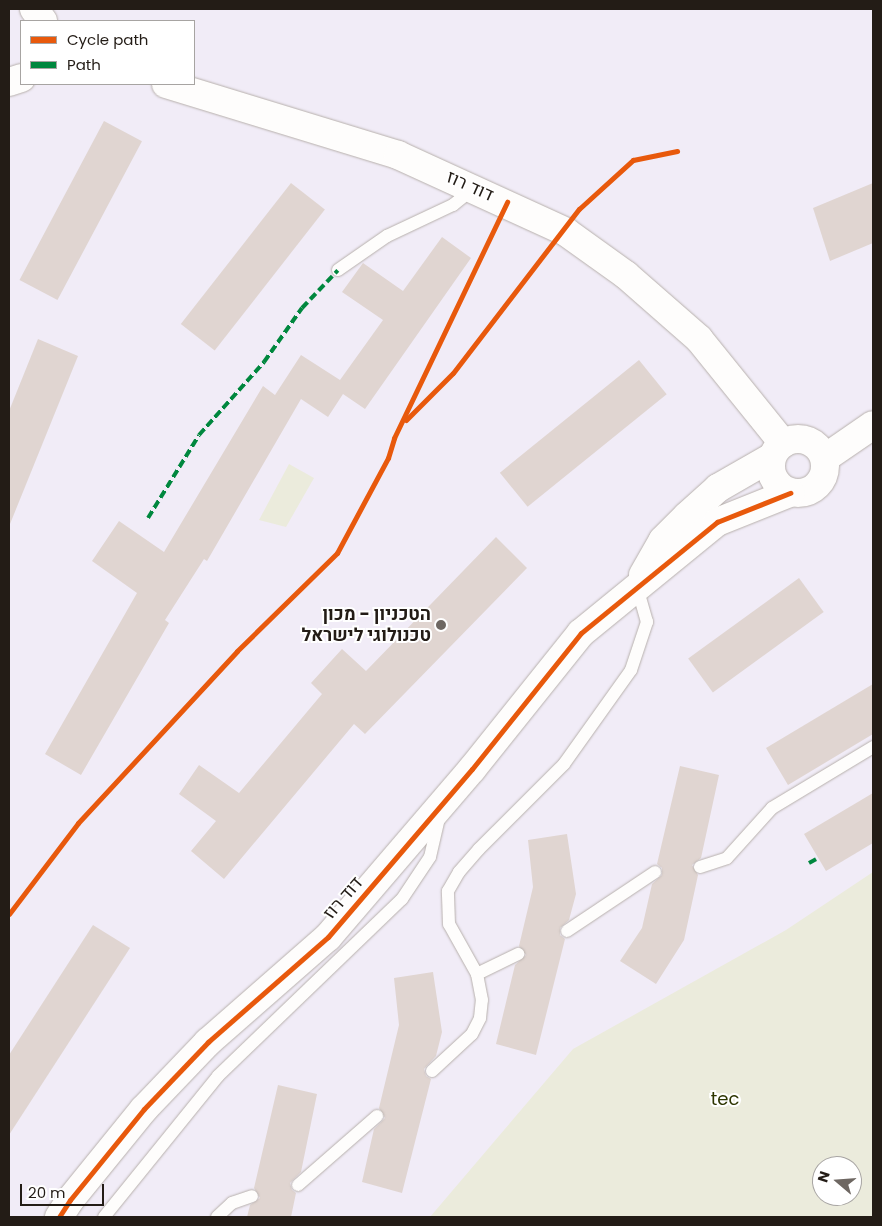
<!DOCTYPE html>
<html>
<head>
<meta charset="utf-8">
<style>
	body { margin:0 }
	#map { position:relative; width:882px; height:1226px; overflow:hidden; background:#faf3ee; font-family:Poppins,Heebo,sans-serif }
	div>[style] { position:absolute }
	.education>* { inset:0; background:#f1ecf7 }
	.green>* { inset:0; background:#ebebdc }
	.building>* { inset:0; background:#e0d5d1; transform-origin:0 0 }
	.roads { filter:drop-shadow(0 0 1px #b7b0ac) drop-shadow(0 0 1px #b7b0ac) }
	.lane>* { height:12px; margin:-6px; padding:0 6px; transform-origin:6px; border-radius:6px; background:#fefdfc }
	.secondary>* { height:28px; margin:-14px; padding:0 14px; transform-origin:14px; border-radius:14px; background:#fefdfc }
	.secondary>.ring { margin:-14px; padding:0; box-sizing:content-box; background:none; border:28px solid #fefdfc; border-radius:50% }
	.quiet>* { height:4px; margin-top:-2px; transform-origin:0; background:repeating-linear-gradient(90deg,#00873e 0 8px,transparent 0 12px) }
	.cycleway>* { height:5px; margin:-2.5px; padding:0 2.5px; transform-origin:2.5px; border-radius:2.5px; background:#e8590c }
	.dots>* { width:14px; height:14px; translate:-50% -50%; box-sizing:border-box; border:2px solid #fff; border-radius:50% }
	span { translate:-50% -50%; white-space:nowrap; text-align:center; line-height:1.15; -webkit-text-stroke:4px #fff; paint-order:stroke }
	.street-label { font-size:18px; color:#231c16 }
	.poi-label { font-size:18px; color:#231c16; font-weight:700 }
	.right { translate:-100% -50%; text-align:right }
	.park-label { font-size:18px; color:#2d3500 }
	.frame { position:absolute; inset:0; border:10px solid #231c16; pointer-events:none }
	.legend { position:absolute; left:20px; top:20px; width:175px; height:65px; box-sizing:border-box; background:#fff; border:1px solid #a7a4a2; margin:0; padding:6px 9px; list-style:none; font-size:15px; color:#231c16 }
	.legend li { display:flex; align-items:center; gap:10px; height:25px }
	.legend b { width:25px; border:1px solid #a7a4a2 }
	.north { position:absolute; left:812px; top:1156px; width:50px; height:50px; box-sizing:border-box; background:#fff; border:1px solid #a7a4a2; border-radius:50%; rotate:288deg; font-size:14px; font-weight:700; line-height:20px; text-align:center; color:#231c16 }
	.north::after { content:''; display:block; margin:auto; width:18px; height:22px; background:#6e6762; clip-path:polygon(50% 0,100% 100%,50% 72%,0 100%) }
	.scale { position:absolute; left:20px; top:1184px; width:84px; height:22px; box-sizing:border-box; border:2px solid #231c16; border-top:0; padding-left:6px; font-size:15px; line-height:18px; white-space:nowrap; color:#231c16; -webkit-text-stroke:4px #fff; paint-order:stroke }
</style>
</head>
<body>
<div id="map">
	<div class="education">
		<div style="clip-path:polygon(evenodd,9px 9px,873px 9px,873px 1217px,9px 1217px,9px 9px,21px 21px,194px 21px,194px 84px,21px 84px,21px 21px,9px 9px,822px 1166px,852px 1166px,852px 1196px,822px 1196px,822px 1166px)"></div>
	</div>
	<div class="green">
		<div style="clip-path:polygon(289px 464px,314px 478px,286px 527px,259px 520px)"></div>
		<div style="clip-path:polygon(evenodd,873px 872px,873px 1217px,430px 1217px,573px 1049px,786px 930px,873px 872px,822px 1166px,852px 1166px,852px 1196px,822px 1196px,822px 1166px)"></div>
	</div>
	<div class="building">
		<div style="left:104px;top:121px;width:43px;height:180px;rotate:28deg"></div>
		<div style="left:291px;top:183px;width:43px;height:179px;rotate:38deg"></div>
		<div style="clip-path:polygon(873px 183px,873px 243px,830px 261px,813px 208px)"></div>
		<div style="clip-path:polygon(442px 237px,471px 258px,365px 409px,343px 394px,328px 417px,301px 399px,207px 561px,204px 559px,165px 620px,169px 623px,81px 775px,45px 754px,137px 593px,92px 561px,119px 521px,164px 552px,263px 386px,275px 395px,301px 355px,340px 380px,383px 320px,342px 292px,363px 263px,403px 291px)"></div>
		<div style="clip-path:polygon(38px 339px,78px 356px,10px 524px,9px 411px)"></div>
		<div style="left:639px;top:360px;width:44px;height:179px;rotate:51deg"></div>
		<div style="clip-path:polygon(496px 537px,527px 568px,365px 734px,354px 724px,224px 879px,191px 851px,216px 821px,179px 794px,199px 765px,239px 793px,322px 694px,311px 683px,342px 649px,366px 671px)"></div>
		<div style="left:799px;top:578px;width:42px;height:137px;rotate:54deg"></div>
		<div style="clip-path:polygon(873px 684px,873px 734px,788px 785px,766px 748px)"></div>
		<div style="clip-path:polygon(680px 766px,719px 775px,701px 858px,692px 865px,698px 875px,684px 940px,656px 984px,620px 961px,642px 928px,652px 884px,662px 875px,662px 868px,657px 864px)"></div>
		<div style="clip-path:polygon(873px 793px,873px 843px,826px 871px,804px 834px)"></div>
		<div style="clip-path:polygon(567px 834px,576px 894px,569px 920px,560px 928px,560px 935px,565px 939px,536px 1055px,496px 1044px,515px 965px,526px 955px,519px 946px,533px 887px,528px 840px)"></div>
		<div style="clip-path:polygon(93px 925px,130px 948px,9px 1135px,9px 1055px)"></div>
		<div style="clip-path:polygon(433px 972px,442px 1032px,436px 1056px,424px 1069px,426px 1076px,431px 1079px,402px 1193px,362px 1182px,374px 1129px,385px 1118px,379px 1108px,399px 1025px,394px 978px)"></div>
		<div style="clip-path:polygon(278px 1085px,317px 1094px,301px 1172px,290px 1183px,292px 1190px,296px 1193px,291px 1217px,247px 1217px,250px 1205px,260px 1198px,254px 1188px)"></div>
	</div>
	<div class="roads">
		<div class="lane">
			<div style="left:338px;top:270px;width:60px;rotate:-34.8deg"></div>
			<div style="left:387px;top:236px;width:73px;rotate:-25.2deg"></div>
			<div style="left:453px;top:205px;width:27px;rotate:-39deg"></div>
			<div style="left:700px;top:867px;width:28px;rotate:-18deg"></div>
			<div style="left:727px;top:858px;width:67px;rotate:-48deg"></div>
			<div style="left:772px;top:808px;width:118px;rotate:-31.1deg"></div>
			<div style="left:567px;top:931px;width:106px;rotate:-33.8deg"></div>
			<div style="left:477px;top:974px;width:46px;rotate:-26deg"></div>
			<div style="left:432px;top:1071px;width:54px;rotate:-42.8deg"></div>
			<div style="left:472px;top:1034px;width:18px;rotate:-63deg"></div>
			<div style="left:480px;top:1018px;width:18px;rotate:-84deg"></div>
			<div style="left:482px;top:1000px;width:26px;rotate:-101deg"></div>
			<div style="left:477px;top:974px;width:57px;rotate:-119.2deg"></div>
			<div style="left:449px;top:924px;width:33px;rotate:-92deg"></div>
			<div style="left:448px;top:891px;width:22px;rotate:-60deg"></div>
			<div style="left:459px;top:872px;width:30px;rotate:-49deg"></div>
			<div style="left:479px;top:849px;width:120px;rotate:-45deg"></div>
			<div style="left:564px;top:764px;width:115px;rotate:-54.5deg"></div>
			<div style="left:631px;top:670px;width:51px;rotate:-71.6deg"></div>
			<div style="left:647px;top:622px;width:36px;rotate:-106deg"></div>
			<div style="left:298px;top:1185px;width:105px;rotate:-41.1deg"></div>
			<div style="left:104px;top:1217px;width:181px;rotate:-51deg"></div>
			<div style="left:218px;top:1076px;width:255px;rotate:-43.9deg"></div>
			<div style="left:402px;top:899px;width:50px;rotate:-56.3deg"></div>
			<div style="left:430px;top:857px;width:40px;rotate:-77deg"></div>
			<div style="left:217px;top:1217px;width:21px;rotate:-43deg"></div>
			<div style="left:232px;top:1203px;width:21px;rotate:-19deg"></div>
		</div>
		<div class="secondary">
			<div style="left:34px;top:9px;width:15px;rotate:53deg"></div>
			<div style="left:9px;top:82px;width:13px;rotate:-18deg"></div>
			<div style="left:166px;top:84px;width:243px;rotate:17deg"></div>
			<div style="left:398px;top:155px;width:185px;rotate:24.6deg"></div>
			<div style="left:566px;top:232px;width:74px;rotate:35.6deg"></div>
			<div style="left:626px;top:275px;width:97px;rotate:41.2deg"></div>
			<div style="left:699px;top:339px;width:134px;rotate:51.1deg"></div>
			<div class="ring" style="left:771px;top:439px;width:26px;height:26px"></div>
			<div style="left:825px;top:458px;width:58px;rotate:-34.5deg"></div>
			<div style="left:643px;top:575px;width:40px;rotate:-60.3deg"></div>
			<div style="left:663px;top:540px;width:34px;rotate:-45deg"></div>
			<div style="left:687px;top:516px;width:42px;rotate:-42.1deg"></div>
			<div style="left:718px;top:488px;width:62px;rotate:-29.9deg"></div>
			<div style="left:59px;top:1217px;width:20px;rotate:-57deg"></div>
			<div style="left:70px;top:1200px;width:117px;rotate:-50.9deg"></div>
			<div style="left:144px;top:1109px;width:93px;rotate:-46.3deg"></div>
			<div style="left:208px;top:1042px;width:159px;rotate:-41.2deg"></div>
			<div style="left:328px;top:937px;width:221px;rotate:-49.4deg"></div>
			<div style="left:472px;top:769px;width:174px;rotate:-51.3deg"></div>
			<div style="left:581px;top:633px;width:176px;rotate:-39.2deg"></div>
			<div style="left:717px;top:522px;width:79px;rotate:-21.7deg"></div>
		</div>
	</div>
	<div class="quiet">
		<div style="left:148px;top:518px;width:97px;rotate:-58.4deg"></div>
		<div style="left:199px;top:435px;width:98px;rotate:-48.3deg"></div>
		<div style="left:264px;top:362px;width:66px;rotate:-54.9deg"></div>
		<div style="left:302px;top:308px;width:52px;rotate:-46.5deg"></div>
		<div style="left:809px;top:863px;width:10px;rotate:-29deg"></div>
	</div>
	<div class="cycleway">
		<div style="left:406px;top:420px;width:66px;rotate:-45deg"></div>
		<div style="left:453px;top:373px;width:207px;rotate:-52.5deg"></div>
		<div style="left:579px;top:209px;width:73px;rotate:-42.2deg"></div>
		<div style="left:633px;top:160px;width:45px;rotate:-11.6deg"></div>
		<div style="left:9px;top:914px;width:114px;rotate:-52.8deg"></div>
		<div style="left:78px;top:823px;width:234px;rotate:-47.2deg"></div>
		<div style="left:237px;top:651px;width:140px;rotate:-44.4deg"></div>
		<div style="left:337px;top:553px;width:108px;rotate:-61.8deg"></div>
		<div style="left:388px;top:458px;width:21px;rotate:-73deg"></div>
		<div style="left:394px;top:438px;width:262px;rotate:-64.4deg"></div>
		<div style="left:59px;top:1217px;width:20px;rotate:-57deg"></div>
		<div style="left:70px;top:1200px;width:117px;rotate:-50.9deg"></div>
		<div style="left:144px;top:1109px;width:93px;rotate:-46.3deg"></div>
		<div style="left:208px;top:1042px;width:159px;rotate:-41.2deg"></div>
		<div style="left:328px;top:937px;width:221px;rotate:-49.4deg"></div>
		<div style="left:472px;top:769px;width:174px;rotate:-51.3deg"></div>
		<div style="left:581px;top:633px;width:176px;rotate:-39.2deg"></div>
		<div style="left:717px;top:522px;width:79px;rotate:-21.7deg"></div>
	</div>
	<div class="dots">
		<div style="left:441px;top:625px;background:#6e6762"></div>
	</div>
	<div class="street-label">
		<span style="left:470px;top:186px;rotate:24deg">דוד רוז</span>
		<span style="left:343px;top:898px;rotate:-49deg">דוד רוז</span>
	</div>
	<div class="poi-label">
		<span class="right" style="left:431px;top:625px">הטכניון - מכון<br>טכנולוגי לישראל</span>
	</div>
	<div class="park-label">
		<span style="left:725px;top:1099px">tec</span>
	</div>
	<div class="frame"></div>
	<ul class="legend">
	<li><b style="height:6px;background:#e8590c"></b>Cycle path</li>
	<li><b style="height:6px;background:#00873e"></b>Path</li>
	</ul>
	<div class="north">N</div>
	<div class="scale">20 m</div>
</div>
</body>
</html>
